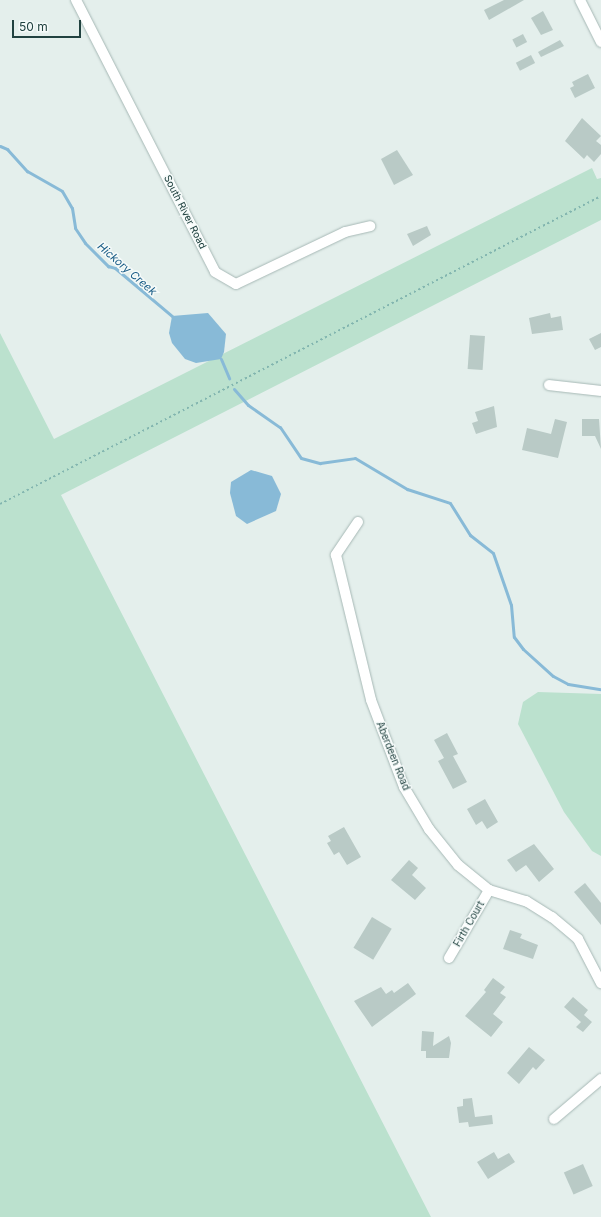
<!DOCTYPE html>
<html>
<head>
<meta charset="utf-8">
<style>
	body { margin:0 }
	#map { position:relative; width:601px; height:1217px; overflow:hidden; background:#e4efec; font-family:Inter,sans-serif }
	div>[style] { position:absolute }
	.green>* { inset:0; background:#bbe1ce }
	.water>* { inset:0; background:#88bad7 }
	.stream>* { height:3px; margin:-1.5px; padding:0 1.5px; transform-origin:1.5px; border-radius:1.5px; background:#88bad7 }
	.building>* { inset:0; background:#b9cac6; transform-origin:0 0 }
	.path>* { height:1.5px; margin-top:-0.75px; transform-origin:0; background:repeating-linear-gradient(90deg,#82b5af 0 2px,transparent 0 5px) }
	.roads { filter:drop-shadow(0 0 1px #a6b8b5) drop-shadow(0 0 1px #a6b8b5) }
	.minor>* { height:10px; margin:-5px; padding:0 5px; transform-origin:5px; border-radius:5px; background:#fff }
	span { translate:-50% -50%; white-space:nowrap; text-align:center; line-height:1.15; -webkit-text-stroke:3px #f5faf9; paint-order:stroke }
	.street-label { font-size:10px; color:#214240 }
	.water-label { font-size:11px; color:#165a84; font-style:italic }
	.scale { position:absolute; left:12px; top:20px; width:69px; height:18px; box-sizing:border-box; border:2px solid #214240; border-top:0; padding-left:5px; font-size:12px; line-height:14px; white-space:nowrap; color:#214240; -webkit-text-stroke:3px #f5faf9; paint-order:stroke }
</style>
</head>
<body>
<div id="map">
	<div class="green">
		<div style="clip-path:polygon(592px 168px,597px 179px,601px 178px,601px 220px,61px 495px,431px 1217px,0 1217px,0 333px,54px 439px)"></div>
		<div style="clip-path:polygon(538px 692px,601px 694px,601px 856px,592px 851px,564px 812px,518px 724px,523px 702px)"></div>
	</div>
	<div class="water">
		<div style="clip-path:polygon(208px 313px,226px 334px,224px 352px,221px 359px,196px 363px,185px 359px,172px 343px,169px 333px,172px 316px)"></div>
		<div style="clip-path:polygon(251px 470px,272px 476px,281px 494px,276px 511px,247px 524px,236px 516px,230px 493px,231px 482px)"></div>
	</div>
	<div class="stream">
		<div style="left:0;top:146px;width:8px;rotate:23deg"></div>
		<div style="left:7px;top:149px;width:30px;rotate:48deg"></div>
		<div style="left:27px;top:171px;width:40px;rotate:29.7deg"></div>
		<div style="left:62px;top:191px;width:20px;rotate:60deg"></div>
		<div style="left:72px;top:208px;width:20px;rotate:81deg"></div>
		<div style="left:75px;top:228px;width:18px;rotate:56deg"></div>
		<div style="left:85px;top:243px;width:33px;rotate:45deg"></div>
		<div style="left:108px;top:266px;width:7px;rotate:16deg"></div>
		<div style="left:115px;top:268px;width:75px;rotate:40.1deg"></div>
		<div style="left:221px;top:359px;width:21px;rotate:67deg"></div>
		<div style="left:234px;top:389px;width:21px;rotate:49deg"></div>
		<div style="left:248px;top:405px;width:39px;rotate:35deg"></div>
		<div style="left:280px;top:427px;width:37px;rotate:56deg"></div>
		<div style="left:301px;top:458px;width:20px;rotate:15deg"></div>
		<div style="left:320px;top:463px;width:35px;rotate:-8deg"></div>
		<div style="left:355px;top:458px;width:61px;rotate:30.8deg"></div>
		<div style="left:407px;top:489px;width:45px;rotate:18deg"></div>
		<div style="left:450px;top:503px;width:38px;rotate:58deg"></div>
		<div style="left:470px;top:535px;width:29px;rotate:38deg"></div>
		<div style="left:493px;top:553px;width:55px;rotate:70.9deg"></div>
		<div style="left:511px;top:605px;width:32px;rotate:85deg"></div>
		<div style="left:514px;top:637px;width:15px;rotate:53deg"></div>
		<div style="left:523px;top:649px;width:40px;rotate:42deg"></div>
		<div style="left:553px;top:676px;width:17px;rotate:28deg"></div>
		<div style="left:568px;top:684px;width:33px;rotate:9deg"></div>
	</div>
	<div class="building">
		<div style="clip-path:polygon(504px 0,524px 0,489px 20px,484px 10px)"></div>
		<div style="clip-path:polygon(543px 11px,553px 30px,541px 35px,531px 18px)"></div>
		<div style="left:523px;top:34px;width:9px;height:12px;rotate:63deg"></div>
		<div style="clip-path:polygon(560px 40px,564px 46px,541px 57px,538px 52px)"></div>
		<div style="left:531px;top:55px;width:9px;height:17px;rotate:63deg"></div>
		<div style="clip-path:polygon(588px 74px,595px 88px,575px 98px,570px 88px,574px 86px,572px 82px)"></div>
		<div style="clip-path:polygon(582px 118px,601px 136px,596px 141px,601px 145px,601px 154px,594px 162px,587px 155px,584px 159px,565px 141px)"></div>
		<div style="clip-path:polygon(397px 150px,413px 175px,394px 185px,381px 159px)"></div>
		<div style="clip-path:polygon(427px 226px,431px 235px,413px 246px,407px 234px)"></div>
		<div style="clip-path:polygon(550px 313px,551px 318px,561px 316px,563px 330px,532px 334px,529px 318px)"></div>
		<div style="clip-path:polygon(601px 333px,601px 347px,595px 350px,589px 339px)"></div>
		<div style="left:470px;top:335px;width:15px;height:34px;rotate:4deg"></div>
		<div style="clip-path:polygon(494px 406px,497px 427px,476px 434px,472px 423px,478px 421px,475px 412px)"></div>
		<div style="clip-path:polygon(555px 419px,567px 422px,558px 458px,522px 450px,527px 428px,551px 434px)"></div>
		<div style="clip-path:polygon(582px 419px,599px 419px,601px 449px,595px 436px,582px 436px)"></div>
		<div style="clip-path:polygon(447px 733px,458px 754px,453px 756px,467px 782px,453px 789px,438px 761px,444px 758px,434px 740px)"></div>
		<div style="clip-path:polygon(485px 799px,498px 822px,487px 829px,482px 821px,476px 825px,467px 809px)"></div>
		<div style="clip-path:polygon(344px 827px,361px 857px,347px 865px,339px 852px,334px 855px,327px 843px,331px 841px,328px 836px)"></div>
		<div style="clip-path:polygon(534px 844px,554px 869px,539px 882px,526px 865px,516px 872px,507px 860px)"></div>
		<div style="clip-path:polygon(409px 860px,418px 868px,412px 875px,426px 888px,415px 900px,391px 880px)"></div>
		<div style="clip-path:polygon(585px 883px,601px 903px,601px 925px,574px 892px)"></div>
		<div style="left:372px;top:917px;width:23px;height:36px;rotate:31deg"></div>
		<div style="clip-path:polygon(510px 930px,522px 934px,520px 938px,538px 945px,533px 959px,503px 949px)"></div>
		<div style="clip-path:polygon(493px 978px,505px 987px,500px 993px,506px 997px,493px 1014px,503px 1022px,491px 1037px,465px 1016px,486px 992px,484px 990px)"></div>
		<div style="clip-path:polygon(408px 983px,416px 994px,372px 1027px,354px 1001px,381px 987px,386px 994px,392px 990px,394px 993px)"></div>
		<div style="clip-path:polygon(573px 997px,588px 1010px,584px 1015px,592px 1022px,583px 1032px,576px 1027px,581px 1022px,564px 1007px)"></div>
		<div style="clip-path:polygon(422px 1031px,434px 1032px,433px 1046px,449px 1036px,451px 1043px,449px 1058px,426px 1058px,426px 1051px,421px 1051px)"></div>
		<div style="clip-path:polygon(529px 1047px,545px 1060px,536px 1070px,533px 1067px,519px 1084px,507px 1073px)"></div>
		<div style="clip-path:polygon(472px 1098px,475px 1117px,492px 1115px,493px 1124px,469px 1127px,468px 1122px,459px 1123px,457px 1107px,463px 1106px,463px 1099px)"></div>
		<div style="clip-path:polygon(494px 1152px,498px 1159px,509px 1153px,515px 1162px,488px 1179px,477px 1162px)"></div>
		<div style="left:583px;top:1164px;width:24px;height:21px;rotate:66deg"></div>
	</div>
	<div class="path">
		<div style="left:0;top:504px;width:675px;rotate:-27.13deg"></div>
	</div>
	<div class="roads">
		<div class="minor">
			<div style="left:76px;top:0;width:305px;rotate:62.9deg"></div>
			<div style="left:215px;top:272px;width:24px;rotate:30deg"></div>
			<div style="left:236px;top:284px;width:121px;rotate:-25.5deg"></div>
			<div style="left:345px;top:232px;width:26px;rotate:-13deg"></div>
			<div style="left:580px;top:0;width:47px;rotate:63.4deg"></div>
			<div style="left:549px;top:385px;width:52px;rotate:6.6deg"></div>
			<div style="left:358px;top:522px;width:40px;rotate:124deg"></div>
			<div style="left:336px;top:555px;width:149px;rotate:76.4deg"></div>
			<div style="left:371px;top:700px;width:93px;rotate:69.2deg"></div>
			<div style="left:404px;top:787px;width:49px;rotate:59.2deg"></div>
			<div style="left:429px;top:829px;width:46px;rotate:51.1deg"></div>
			<div style="left:458px;top:865px;width:40px;rotate:39deg"></div>
			<div style="left:489px;top:890px;width:39px;rotate:17deg"></div>
			<div style="left:526px;top:901px;width:31px;rotate:32deg"></div>
			<div style="left:552px;top:917px;width:34px;rotate:40deg"></div>
			<div style="left:578px;top:939px;width:50px;rotate:62.4deg"></div>
			<div style="left:449px;top:958px;width:79px;rotate:-59.5deg"></div>
			<div style="left:554px;top:1119px;width:62px;rotate:-40.4deg"></div>
		</div>
	</div>
	<div class="street-label">
		<span style="left:185px;top:212px;rotate:63deg">South River Road</span>
		<span style="left:393px;top:756px;rotate:68deg">Aberdeen Road</span>
		<span style="left:469px;top:924px;rotate:-60deg">Firth Court</span>
	</div>
	<div class="water-label">
		<span style="left:127px;top:269px;rotate:41deg">Hickory Creek</span>
	</div>
	<div class="scale">50 m</div>
</div>
</body>
</html>
